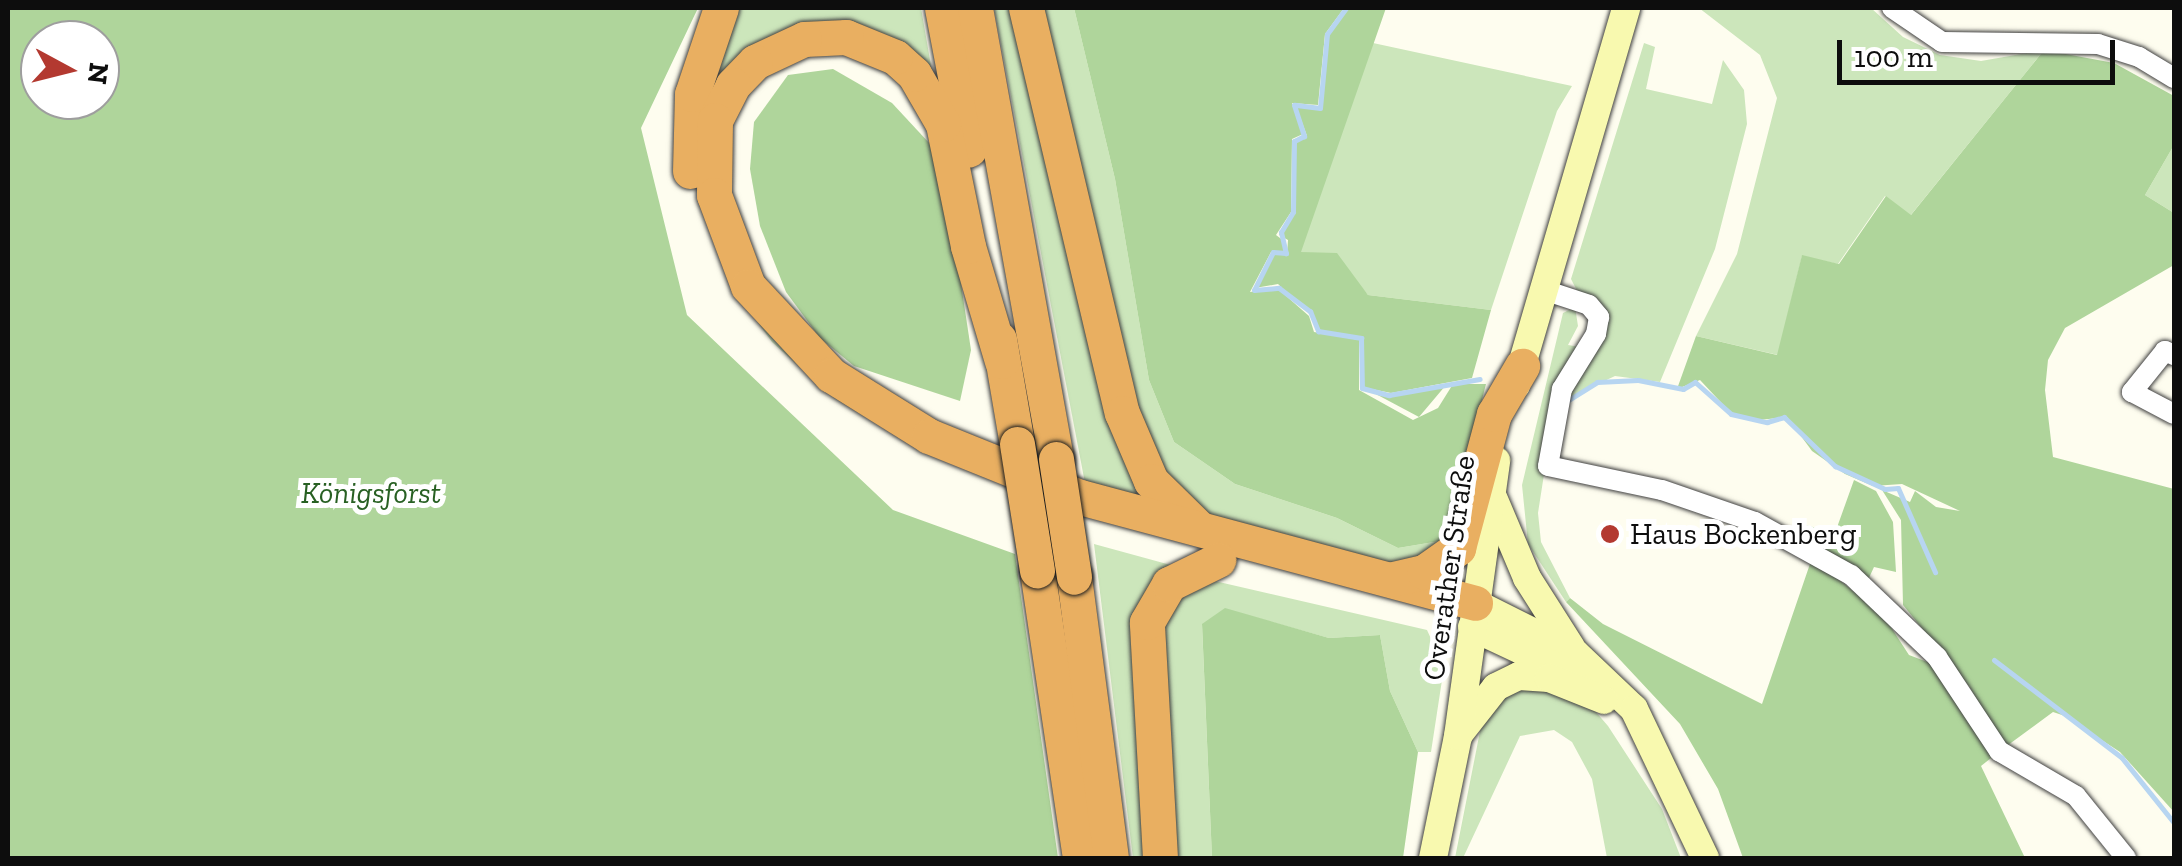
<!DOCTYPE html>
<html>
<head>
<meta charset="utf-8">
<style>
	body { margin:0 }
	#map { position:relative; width:2182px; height:866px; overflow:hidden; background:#fefdef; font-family:"Zilla Slab",serif }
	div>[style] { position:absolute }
	.green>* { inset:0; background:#cce6bb }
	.forest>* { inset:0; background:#afd59b }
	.stream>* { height:5px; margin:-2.5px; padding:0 2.5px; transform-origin:2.5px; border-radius:2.5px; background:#b7d5f1 }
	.roads { filter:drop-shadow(0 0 2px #404040) drop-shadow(0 0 2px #404040) }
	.minor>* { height:20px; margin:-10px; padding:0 10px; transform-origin:10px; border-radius:10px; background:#fff }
	.secondary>* { height:28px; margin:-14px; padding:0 14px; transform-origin:14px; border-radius:14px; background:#f8f9af }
	.motorway>* { height:35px; margin:-17.5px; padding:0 17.5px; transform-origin:17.5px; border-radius:17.5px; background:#e9af61 }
	.bridges { filter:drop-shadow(0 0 2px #1e1e1e) drop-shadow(0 0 2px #1e1e1e) }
	.motorway-bridge>* { height:35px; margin:-17.5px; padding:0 17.5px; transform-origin:17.5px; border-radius:17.5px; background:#e9af61 }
	.dots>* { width:28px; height:28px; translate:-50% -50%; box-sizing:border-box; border:5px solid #fff; border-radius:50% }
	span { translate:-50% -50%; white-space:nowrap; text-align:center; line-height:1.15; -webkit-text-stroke:10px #fff; paint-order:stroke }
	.park-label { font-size:30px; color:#286023; font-style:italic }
	.poi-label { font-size:30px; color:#0d0d0d }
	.left { translate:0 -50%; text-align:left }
	.street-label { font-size:30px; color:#0d0d0d }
	.frame { position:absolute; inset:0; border:10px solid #0d0d0d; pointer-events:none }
	.north { position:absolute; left:20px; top:20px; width:100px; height:100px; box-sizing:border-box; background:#fff; border:2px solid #9e9e9e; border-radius:50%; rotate:97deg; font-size:28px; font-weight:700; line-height:40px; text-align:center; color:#0d0d0d }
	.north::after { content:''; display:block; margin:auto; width:35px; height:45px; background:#b33930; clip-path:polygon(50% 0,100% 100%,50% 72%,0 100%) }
	.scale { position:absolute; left:1837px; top:40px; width:278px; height:45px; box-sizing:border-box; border:5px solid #0d0d0d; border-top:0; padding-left:12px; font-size:30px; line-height:35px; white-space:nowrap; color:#0d0d0d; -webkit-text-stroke:8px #fff; paint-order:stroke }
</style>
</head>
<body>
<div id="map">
	<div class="green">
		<div style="clip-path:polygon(730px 8px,921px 8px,935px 89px,915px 64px,877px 39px,827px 29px,778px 39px,721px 89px,704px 129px,705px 180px,727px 258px,780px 338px,846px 395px,890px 423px,988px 467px,986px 475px,890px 432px,834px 398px,772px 342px,734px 290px,701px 199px,696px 138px,705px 75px)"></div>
		<div style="clip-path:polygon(994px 8px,1021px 8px,1163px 505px,1085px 483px)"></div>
		<div style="clip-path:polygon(1043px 8px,1074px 8px,1115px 179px,1149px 380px,1174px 442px,1235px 484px,1337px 518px,1398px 548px,1446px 540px,1446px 546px,1396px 566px,1251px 531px,1208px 513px,1171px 482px,1143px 428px)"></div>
		<div style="clip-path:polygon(1699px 8px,1871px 8px,1903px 37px,1940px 55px,1981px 61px,2044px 50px,1910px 216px,1885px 196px,1838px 264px,1802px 256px,1778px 355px,1696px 336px,1737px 254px,1777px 98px,1760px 55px)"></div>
		<div style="clip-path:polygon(1373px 43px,1572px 86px,1557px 111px,1491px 310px,1368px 295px,1338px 260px,1300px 252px)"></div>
		<div style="clip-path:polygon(1644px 43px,1655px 47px,1646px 89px,1712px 104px,1723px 60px,1744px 90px,1747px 124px,1715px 249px,1660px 382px,1615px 376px,1570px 397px,1571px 381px,1601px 338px,1571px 279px)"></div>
		<div style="clip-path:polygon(2174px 145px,2174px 213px,2145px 195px)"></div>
		<div style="clip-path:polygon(1575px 307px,1578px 326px,1568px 345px,1580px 347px,1559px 378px,1538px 513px,1541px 542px,1570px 598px,1566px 602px,1528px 544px,1522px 485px,1563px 313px)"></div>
		<div style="clip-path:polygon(1094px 544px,1178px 567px,1163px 581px,1156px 858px,1133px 858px)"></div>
		<div style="clip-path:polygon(1206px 579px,1427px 630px,1444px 667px,1431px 752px,1418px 752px,1390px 691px,1380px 635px,1329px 638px,1225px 609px,1202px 625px,1212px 858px,1176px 858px,1162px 624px,1178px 594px)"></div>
		<div style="clip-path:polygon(1522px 683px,1589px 704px,1608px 726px,1662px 809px,1681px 858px,1607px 858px,1592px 779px,1572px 742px,1554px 730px,1520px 736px,1463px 858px,1455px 858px,1485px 706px)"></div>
	</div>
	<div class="forest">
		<div style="clip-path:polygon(evenodd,8px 8px,698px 8px,641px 128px,687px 315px,893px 510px,1015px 554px,1058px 858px,8px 858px,8px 8px,40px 40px,100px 40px,100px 100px,40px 100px,40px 40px)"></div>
		<div style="clip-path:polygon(1074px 8px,1344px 8px,1325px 34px,1318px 105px,1292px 103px,1303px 134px,1292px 139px,1291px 212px,1276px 235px,1284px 241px,1284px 252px,1271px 252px,1250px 292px,1277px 288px,1309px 316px,1314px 332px,1359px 340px,1359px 390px,1413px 420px,1438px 408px,1453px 384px,1486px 384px,1446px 540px,1398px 548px,1337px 518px,1235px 484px,1174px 442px,1149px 380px,1115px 179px)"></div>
		<div style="clip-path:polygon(1347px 8px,1386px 8px,1301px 252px,1337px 253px,1368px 295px,1491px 310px,1472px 378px,1391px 393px,1362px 387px,1362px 337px,1316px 330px,1310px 313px,1278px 284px,1255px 288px,1272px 255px,1287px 255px,1288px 240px,1279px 235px,1294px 212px,1295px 141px,1307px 136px,1296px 106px,1321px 108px,1328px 34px)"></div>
		<div style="clip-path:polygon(2044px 50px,2114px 63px,2174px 96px,2174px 145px,2145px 195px,2174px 213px,2174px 265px,2065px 328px,2048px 360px,2045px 390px,2053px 457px,2174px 489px,2174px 812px,2120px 752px,2065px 716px,2053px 712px,2004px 748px,1969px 686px,1903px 605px,1901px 520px,1882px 490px,1910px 502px,1915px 491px,1936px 507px,1960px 511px,1902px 484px,1873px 486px,1845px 474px,1812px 451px,1787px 417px,1759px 420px,1730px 412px,1700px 380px,1677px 389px,1696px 336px,1777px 355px,1802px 255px,1839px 264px,1886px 196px,1911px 215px)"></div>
		<div style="clip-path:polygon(833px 69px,892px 103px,931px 145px,948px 198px,971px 350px,960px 401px,854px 366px,820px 338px,786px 292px,760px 226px,750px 169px,754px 122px,788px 75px)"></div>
		<div style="clip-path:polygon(1446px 385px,1419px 417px,1372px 392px,1390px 396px)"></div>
		<div style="clip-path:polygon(1854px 480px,1876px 491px,1893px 522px,1896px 572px,1874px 567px,1868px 580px,1776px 531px,1802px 524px,1835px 533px)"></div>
		<div style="clip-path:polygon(1812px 558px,1883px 615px,1909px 655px,1930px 663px,1996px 754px,1981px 766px,2025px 858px,1743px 858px,1718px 789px,1680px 724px,1566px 602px,1570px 598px,1603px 624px,1762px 704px)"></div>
		<div style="clip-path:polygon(1225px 608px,1329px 638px,1380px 635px,1390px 691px,1418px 752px,1403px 858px,1212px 858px,1202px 624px)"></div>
	</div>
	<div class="stream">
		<div style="left:1346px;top:8px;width:32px;rotate:126deg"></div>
		<div style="left:1327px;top:34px;width:74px;rotate:95.4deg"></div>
		<div style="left:1320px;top:108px;width:26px;rotate:-173deg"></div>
		<div style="left:1294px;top:105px;width:33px;rotate:72deg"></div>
		<div style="left:1304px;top:136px;width:11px;rotate:153deg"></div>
		<div style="left:1294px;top:141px;width:71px;rotate:90.8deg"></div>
		<div style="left:1293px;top:212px;width:23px;rotate:121deg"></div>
		<div style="left:1281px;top:232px;width:22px;rotate:77deg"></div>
		<div style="left:1286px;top:253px;width:13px;rotate:-176deg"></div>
		<div style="left:1273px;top:252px;width:42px;rotate:116.6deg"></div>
		<div style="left:1254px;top:290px;width:25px;rotate:-5deg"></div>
		<div style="left:1279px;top:288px;width:39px;rotate:37deg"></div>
		<div style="left:1310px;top:311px;width:22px;rotate:68deg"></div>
		<div style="left:1318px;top:331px;width:44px;rotate:9.2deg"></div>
		<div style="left:1361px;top:338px;width:50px;rotate:88.9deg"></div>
		<div style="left:1362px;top:388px;width:28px;rotate:15deg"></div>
		<div style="left:1389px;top:395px;width:92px;rotate:-10deg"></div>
		<div style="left:1567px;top:401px;width:36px;rotate:-32deg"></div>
		<div style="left:1597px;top:382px;width:41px;rotate:-2.8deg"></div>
		<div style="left:1638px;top:380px;width:46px;rotate:11.3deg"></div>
		<div style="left:1683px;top:389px;width:14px;rotate:-30deg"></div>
		<div style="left:1695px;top:382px;width:48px;rotate:41.6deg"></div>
		<div style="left:1731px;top:414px;width:37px;rotate:13deg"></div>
		<div style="left:1767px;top:422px;width:18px;rotate:-16deg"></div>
		<div style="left:1784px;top:417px;width:71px;rotate:43.9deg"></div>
		<div style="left:1835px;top:466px;width:55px;rotate:24.7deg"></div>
		<div style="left:1885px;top:489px;width:13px;rotate:-4deg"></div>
		<div style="left:1898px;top:488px;width:92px;rotate:66.2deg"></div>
		<div style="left:1994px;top:660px;width:161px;rotate:37.4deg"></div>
		<div style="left:2122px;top:758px;width:83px;rotate:51.3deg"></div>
	</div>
	<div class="roads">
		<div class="minor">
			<div style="left:1892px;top:8px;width:60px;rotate:34.2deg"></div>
			<div style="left:1942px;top:42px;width:156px;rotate:0.7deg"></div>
			<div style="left:2098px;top:44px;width:43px;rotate:17.6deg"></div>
			<div style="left:2139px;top:57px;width:41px;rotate:31deg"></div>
			<div style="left:1544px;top:290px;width:47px;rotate:18.4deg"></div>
			<div style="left:1589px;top:305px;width:16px;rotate:50deg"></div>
			<div style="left:1599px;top:317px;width:17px;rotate:100deg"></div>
			<div style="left:1596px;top:334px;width:65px;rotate:121.7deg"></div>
			<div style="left:1562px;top:389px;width:78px;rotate:100.3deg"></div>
			<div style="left:1548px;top:466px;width:116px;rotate:11.9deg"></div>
			<div style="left:1662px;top:490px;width:98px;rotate:19deg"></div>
			<div style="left:1755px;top:522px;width:110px;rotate:28.9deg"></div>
			<div style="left:1851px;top:575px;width:119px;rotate:43.6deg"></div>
			<div style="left:1937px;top:657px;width:113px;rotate:56.6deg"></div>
			<div style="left:1999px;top:751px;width:89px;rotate:30.3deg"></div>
			<div style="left:2076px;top:796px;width:80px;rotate:51.1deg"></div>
			<div style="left:2174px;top:355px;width:10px;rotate:-156deg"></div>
			<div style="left:2165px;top:351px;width:53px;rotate:128.8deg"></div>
			<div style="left:2132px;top:392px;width:47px;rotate:27.6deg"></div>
		</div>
		<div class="secondary">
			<div style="left:1516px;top:385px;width:393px;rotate:-73.7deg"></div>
			<div style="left:1492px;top:495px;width:90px;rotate:67.1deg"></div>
			<div style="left:1527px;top:578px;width:82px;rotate:57.5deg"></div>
			<div style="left:1475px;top:603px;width:112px;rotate:26.6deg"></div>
			<div style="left:1575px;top:653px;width:81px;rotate:43.5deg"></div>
			<div style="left:1634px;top:709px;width:165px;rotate:64.5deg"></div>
			<div style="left:1472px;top:627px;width:110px;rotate:25.2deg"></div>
			<div style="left:1460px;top:733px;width:58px;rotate:-52deg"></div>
			<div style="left:1496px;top:687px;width:25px;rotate:-26deg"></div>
			<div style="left:1519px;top:676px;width:30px;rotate:4deg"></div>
			<div style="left:1549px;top:678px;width:59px;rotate:21.8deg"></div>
			<div style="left:1433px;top:858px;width:125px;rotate:-78.4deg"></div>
			<div style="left:1458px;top:736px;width:278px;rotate:-82.1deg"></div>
		</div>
		<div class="motorway">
			<div style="left:942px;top:8px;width:144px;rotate:79.2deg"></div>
			<div style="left:975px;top:8px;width:458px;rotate:79.8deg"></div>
			<div style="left:1026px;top:8px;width:416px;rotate:76.7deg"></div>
			<div style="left:1122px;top:413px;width:74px;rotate:66.9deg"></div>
			<div style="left:1151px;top:481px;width:66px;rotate:44.4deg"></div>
			<div style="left:690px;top:171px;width:77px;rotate:-88.5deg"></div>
			<div style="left:692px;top:94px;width:91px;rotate:-71.4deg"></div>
			<div style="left:999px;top:339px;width:107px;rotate:80.3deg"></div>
			<div style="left:1002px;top:361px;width:120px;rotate:-106.5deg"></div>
			<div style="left:968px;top:246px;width:125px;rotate:-101.6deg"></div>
			<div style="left:943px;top:124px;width:58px;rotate:-120.1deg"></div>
			<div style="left:914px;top:74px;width:25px;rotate:-138deg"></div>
			<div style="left:895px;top:57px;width:53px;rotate:-157.8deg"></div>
			<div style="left:846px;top:37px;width:42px;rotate:177.3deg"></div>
			<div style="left:804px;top:39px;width:54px;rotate:154.9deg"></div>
			<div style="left:755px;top:62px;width:32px;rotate:134deg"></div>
			<div style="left:733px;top:85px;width:39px;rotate:117deg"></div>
			<div style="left:715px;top:120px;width:75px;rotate:90.8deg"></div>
			<div style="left:714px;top:195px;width:97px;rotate:69.5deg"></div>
			<div style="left:748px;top:286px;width:122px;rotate:47deg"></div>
			<div style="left:831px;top:375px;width:115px;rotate:31.9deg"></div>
			<div style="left:929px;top:436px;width:163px;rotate:22deg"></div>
			<div style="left:1080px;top:497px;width:409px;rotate:15deg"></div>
			<div style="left:1037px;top:570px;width:291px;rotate:81.5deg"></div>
			<div style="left:1074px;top:577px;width:283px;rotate:82.5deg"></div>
			<div style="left:1393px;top:579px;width:32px;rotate:-13deg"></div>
			<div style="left:1424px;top:572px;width:42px;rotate:-35.2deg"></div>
			<div style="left:1458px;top:548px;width:139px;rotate:-75deg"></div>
			<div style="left:1494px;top:414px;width:56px;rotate:-59.7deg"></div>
			<div style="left:1160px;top:858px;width:236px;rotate:-93.2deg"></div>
			<div style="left:1147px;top:622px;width:44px;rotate:-59.9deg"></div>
			<div style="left:1169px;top:584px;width:55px;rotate:-26.1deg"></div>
		</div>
	</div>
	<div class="bridges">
		<div class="motorway-bridge">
			<div style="left:1017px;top:444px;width:128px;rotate:81deg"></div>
			<div style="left:1056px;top:459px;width:119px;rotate:81.3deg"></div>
		</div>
	</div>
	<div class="dots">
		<div style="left:1610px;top:534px;background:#b33930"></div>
	</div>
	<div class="park-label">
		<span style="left:371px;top:493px">Königsforst</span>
	</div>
	<div class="poi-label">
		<span class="left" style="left:1630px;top:534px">Haus Bockenberg</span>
	</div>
	<div class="street-label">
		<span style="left:1449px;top:568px;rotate:-82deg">Overather Straße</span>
	</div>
	<div class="frame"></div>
	<div class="north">N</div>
	<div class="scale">100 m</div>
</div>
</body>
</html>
